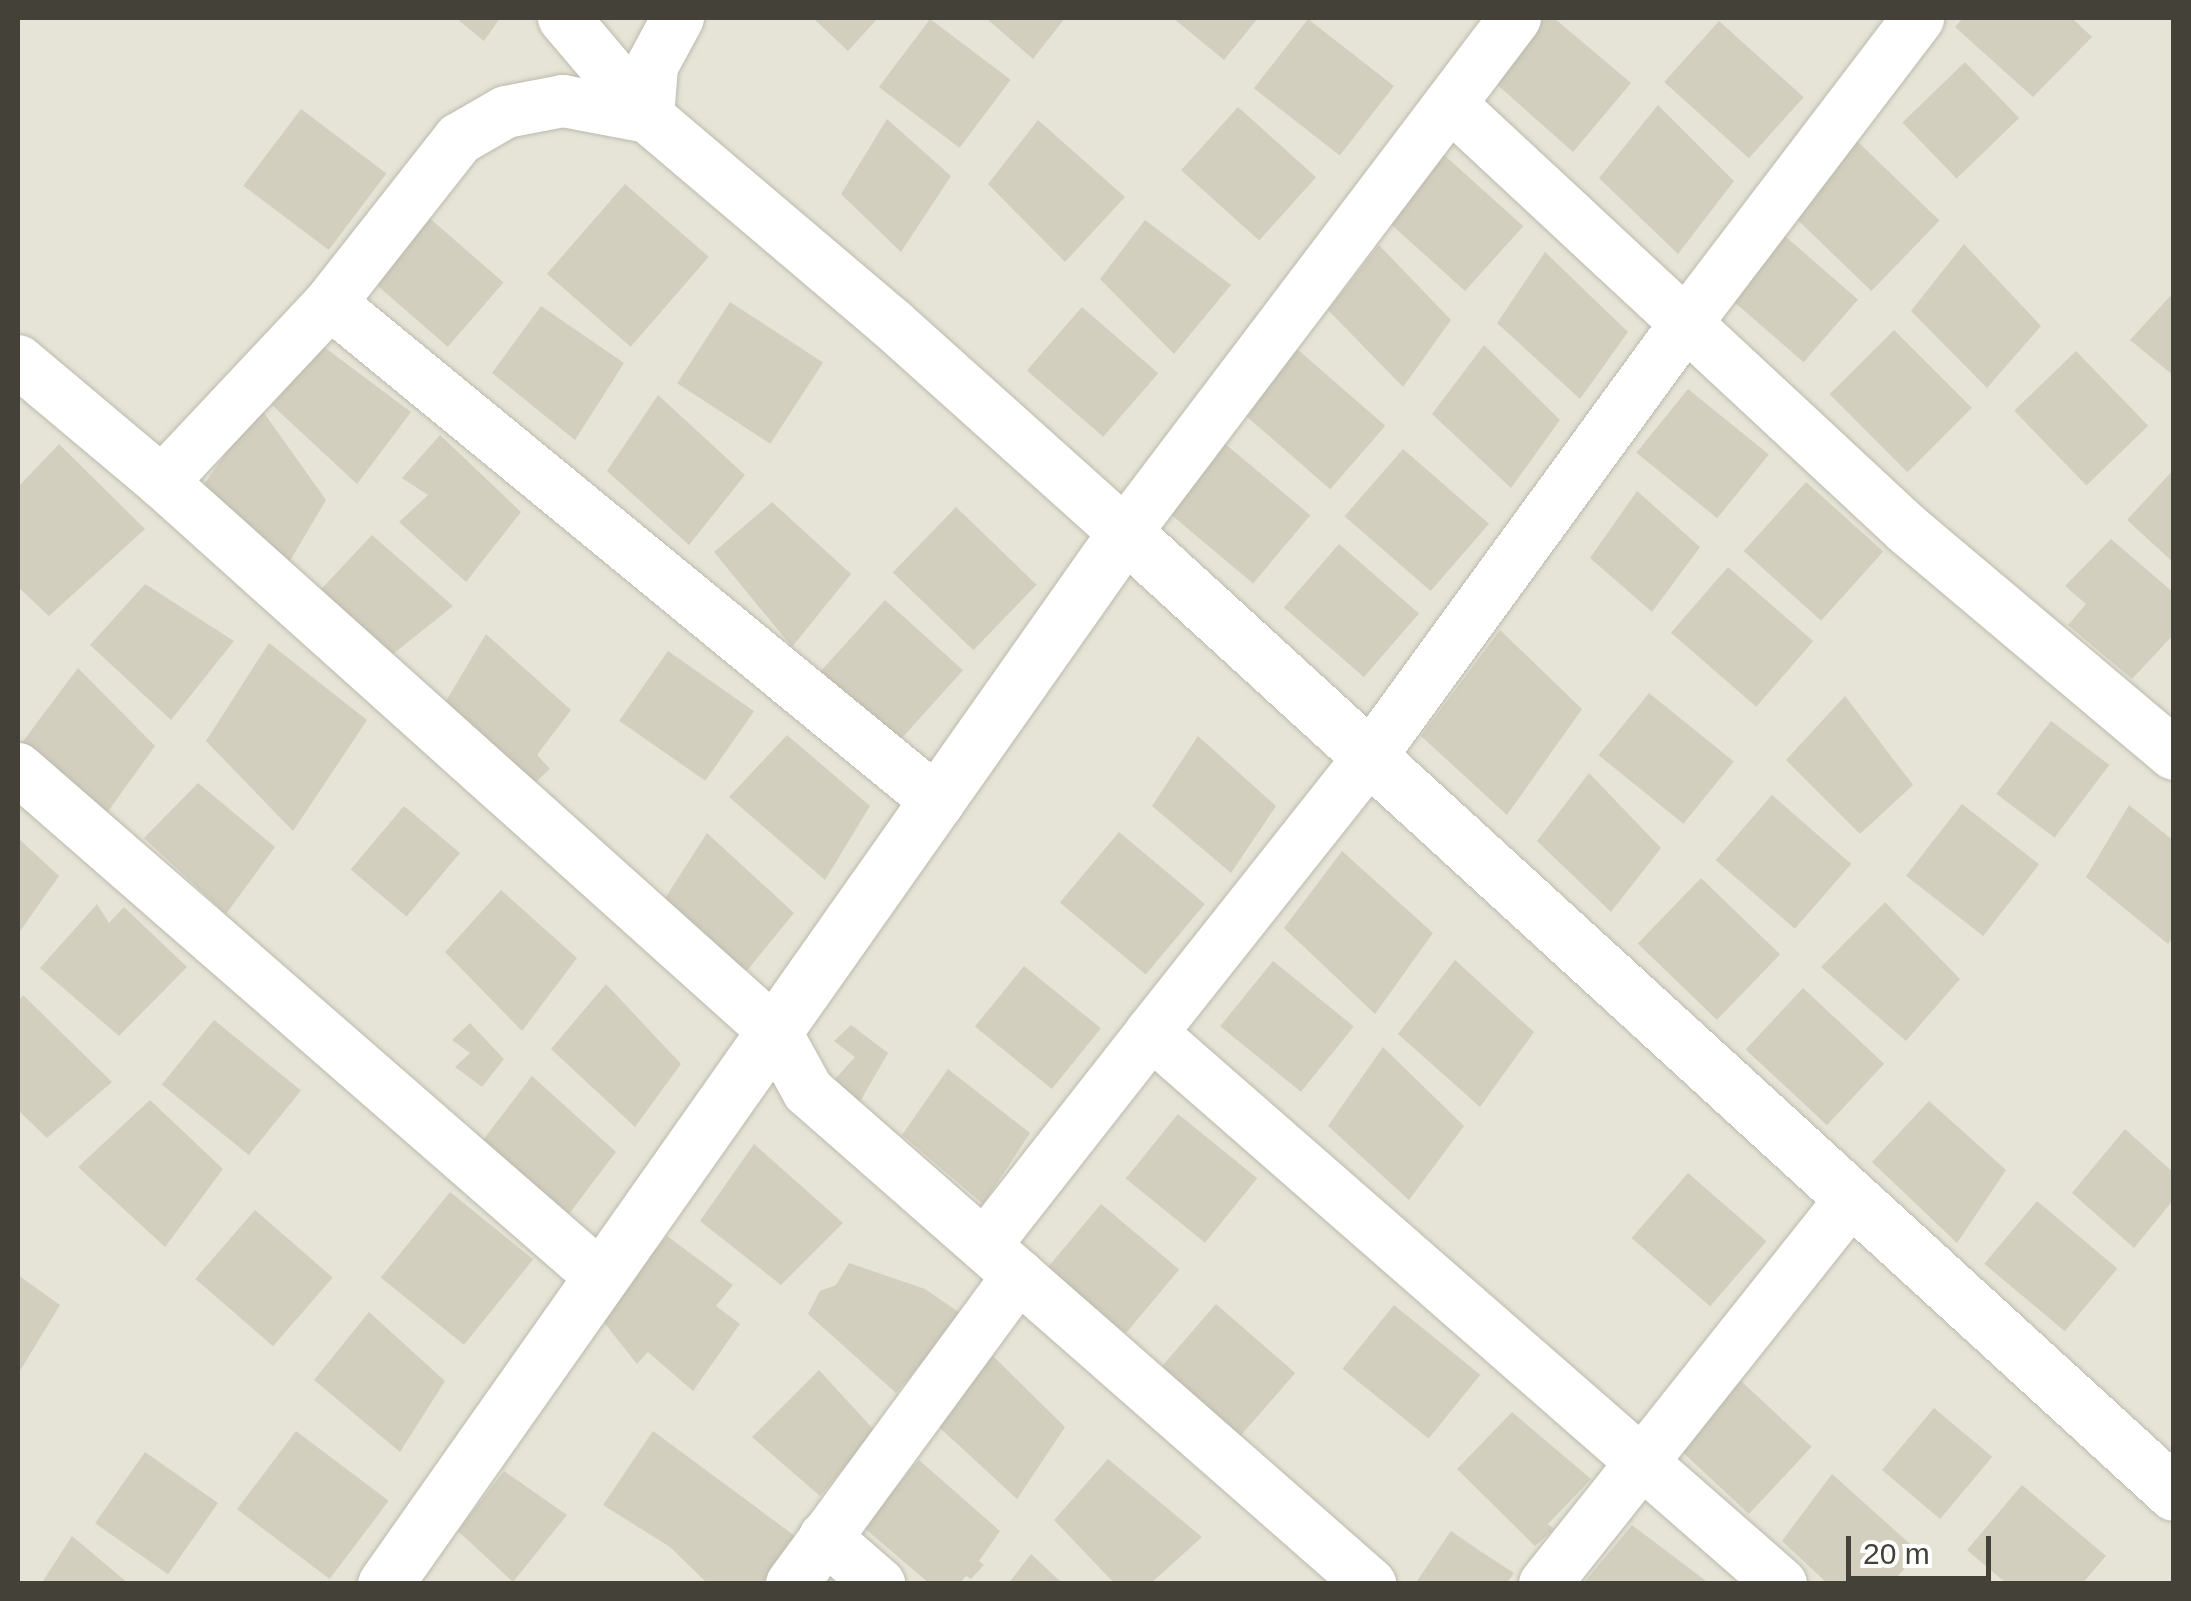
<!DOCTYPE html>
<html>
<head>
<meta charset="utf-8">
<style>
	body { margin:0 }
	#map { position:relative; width:2191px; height:1601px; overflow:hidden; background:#f2f1e8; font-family:Helvetica,sans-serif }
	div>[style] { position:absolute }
	.residential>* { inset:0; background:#e5e4d7; transform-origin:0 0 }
	.building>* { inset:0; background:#d2cfbf; transform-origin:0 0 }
	.roads { filter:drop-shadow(0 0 2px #bcbaac) drop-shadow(0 0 2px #bcbaac) }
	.minor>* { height:52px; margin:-26px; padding:0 26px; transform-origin:26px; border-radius:26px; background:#fff }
	.tertiary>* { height:55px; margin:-27.5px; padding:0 27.5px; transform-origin:27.5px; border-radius:27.5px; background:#fff }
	span { translate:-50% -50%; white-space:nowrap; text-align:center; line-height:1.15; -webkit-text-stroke:9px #fff; paint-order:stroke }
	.frame { position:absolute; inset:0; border:20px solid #444238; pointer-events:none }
	.scale { position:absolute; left:1846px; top:1536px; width:145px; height:45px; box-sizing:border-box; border:5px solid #444238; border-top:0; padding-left:12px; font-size:30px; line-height:35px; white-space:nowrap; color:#444238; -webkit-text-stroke:8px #fff; paint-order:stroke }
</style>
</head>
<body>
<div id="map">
	<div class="residential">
		<div style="left:18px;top:18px;width:2155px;height:1565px"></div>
	</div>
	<div class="building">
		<div style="clip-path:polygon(456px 18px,500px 18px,484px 41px)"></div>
		<div style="clip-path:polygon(813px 18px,878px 18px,848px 51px)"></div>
		<div style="clip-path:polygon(986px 18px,1065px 18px,1033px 59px)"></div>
		<div style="clip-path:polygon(1173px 18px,1258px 18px,1224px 60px)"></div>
		<div style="clip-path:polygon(1543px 18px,1554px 18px,1631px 83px,1573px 152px,1493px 81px)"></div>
		<div style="clip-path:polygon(1963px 18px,2072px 18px,2092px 37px,2033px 97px,1955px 27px)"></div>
		<div style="left:930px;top:19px;width:101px;height:85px;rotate:37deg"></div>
		<div style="left:1308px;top:19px;width:109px;height:88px;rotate:38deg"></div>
		<div style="left:1719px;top:21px;width:114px;height:82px;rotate:42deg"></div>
		<div style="left:1965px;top:62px;width:78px;height:87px;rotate:46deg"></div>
		<div style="clip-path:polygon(1658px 105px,1734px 181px,1678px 254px,1599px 178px)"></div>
		<div style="left:1238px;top:107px;width:105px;height:85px;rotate:42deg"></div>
		<div style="left:301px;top:109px;width:107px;height:96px;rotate:37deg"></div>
		<div style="clip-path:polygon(887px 119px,951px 176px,901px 252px,841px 194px)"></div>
		<div style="clip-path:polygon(1038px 120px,1125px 197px,1065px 262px,988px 184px)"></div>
		<div style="left:1856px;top:140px;width:116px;height:98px;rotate:44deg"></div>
		<div style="left:1443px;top:154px;width:108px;height:87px;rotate:42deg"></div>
		<div style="left:625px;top:184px;width:111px;height:119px;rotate:41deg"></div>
		<div style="left:419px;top:209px;width:112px;height:85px;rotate:41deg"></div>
		<div style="clip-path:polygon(1145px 220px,1231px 285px,1174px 354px,1100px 279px)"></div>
		<div style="left:1778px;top:230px;width:106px;height:83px;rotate:41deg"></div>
		<div style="clip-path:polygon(1964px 244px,2041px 326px,1987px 388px,1911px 311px)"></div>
		<div style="clip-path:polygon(1379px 245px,1451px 320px,1403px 387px,1328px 310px)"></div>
		<div style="clip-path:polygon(1545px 252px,1628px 332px,1580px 399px,1497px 323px)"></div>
		<div style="clip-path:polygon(2174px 292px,2174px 376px,2130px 340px)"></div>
		<div style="left:730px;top:302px;width:111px;height:97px;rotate:33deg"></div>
		<div style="clip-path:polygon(541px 306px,624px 363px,575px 440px,492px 373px)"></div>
		<div style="left:1082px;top:307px;width:101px;height:84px;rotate:41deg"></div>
		<div style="left:1894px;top:330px;width:110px;height:91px;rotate:45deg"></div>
		<div style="clip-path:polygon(320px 344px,411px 412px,357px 484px,272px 405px)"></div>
		<div style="clip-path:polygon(1484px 345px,1560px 420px,1511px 488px,1432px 414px)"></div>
		<div style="left:1297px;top:349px;width:117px;height:84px;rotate:41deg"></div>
		<div style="left:2076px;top:351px;width:104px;height:86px;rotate:46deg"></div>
		<div style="left:1688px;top:389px;width:104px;height:82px;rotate:39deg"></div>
		<div style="clip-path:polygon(658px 395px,745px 475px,689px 545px,607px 471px)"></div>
		<div style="clip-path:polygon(259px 406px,326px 500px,284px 571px,196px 496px)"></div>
		<div style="clip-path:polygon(440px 435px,521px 512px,466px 582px,399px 522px,428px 495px,402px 478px)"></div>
		<div style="left:1223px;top:442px;width:114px;height:89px;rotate:40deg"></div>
		<div style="clip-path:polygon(59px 444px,145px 529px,49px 616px,18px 587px,18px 487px)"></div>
		<div style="left:1403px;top:449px;width:114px;height:89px;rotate:41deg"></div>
		<div style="clip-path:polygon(2174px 469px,2174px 563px,2127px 520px)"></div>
		<div style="left:1806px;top:482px;width:104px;height:93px;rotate:42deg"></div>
		<div style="clip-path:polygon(1637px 491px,1700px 547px,1652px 612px,1590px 558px)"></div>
		<div style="clip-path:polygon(772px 502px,851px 574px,792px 647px,714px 552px)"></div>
		<div style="left:956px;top:507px;width:112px;height:91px;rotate:44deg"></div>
		<div style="clip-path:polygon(372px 535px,453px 606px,388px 658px,312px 599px)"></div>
		<div style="clip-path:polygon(2111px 539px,2174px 593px,2174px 634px,2132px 679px,2068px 625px,2086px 604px,2065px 586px)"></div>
		<div style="left:1339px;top:544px;width:106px;height:84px;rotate:41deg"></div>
		<div style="left:1728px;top:567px;width:113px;height:87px;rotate:41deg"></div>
		<div style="clip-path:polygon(145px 584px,234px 641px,171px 720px,90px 645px)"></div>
		<div style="left:885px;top:600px;width:105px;height:96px;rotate:42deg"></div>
		<div style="clip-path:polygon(1500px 630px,1582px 709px,1507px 815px,1421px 736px)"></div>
		<div style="clip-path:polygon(486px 634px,571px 710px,537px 755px,550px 769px,529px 788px,443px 706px)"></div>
		<div style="clip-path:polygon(269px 643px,367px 720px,293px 831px,206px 741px)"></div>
		<div style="left:668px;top:651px;width:105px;height:85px;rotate:35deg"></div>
		<div style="clip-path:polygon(78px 668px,155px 746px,104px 817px,21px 744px)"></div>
		<div style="left:1649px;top:693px;width:109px;height:80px;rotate:39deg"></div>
		<div style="clip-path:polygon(1845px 696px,1913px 785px,1860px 834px,1786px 760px)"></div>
		<div style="left:2051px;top:721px;width:73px;height:91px;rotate:37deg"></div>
		<div style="clip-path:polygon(787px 735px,870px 806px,825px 880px,729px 797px)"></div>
		<div style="clip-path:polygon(1198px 736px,1276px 806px,1231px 873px,1152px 806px)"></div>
		<div style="clip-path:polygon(1589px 773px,1661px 848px,1611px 912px,1537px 841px)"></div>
		<div style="clip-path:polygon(198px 783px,275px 847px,226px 914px,144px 838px)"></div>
		<div style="left:1772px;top:795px;width:105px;height:86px;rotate:41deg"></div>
		<div style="left:1962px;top:804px;width:98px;height:91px;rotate:38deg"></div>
		<div style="clip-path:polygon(2129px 805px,2174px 841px,2174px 937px,2168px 944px,2086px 877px)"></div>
		<div style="left:404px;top:806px;width:73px;height:83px;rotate:40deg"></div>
		<div style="left:1119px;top:832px;width:112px;height:92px;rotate:40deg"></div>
		<div style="clip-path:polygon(707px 833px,794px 913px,740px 979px,662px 903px)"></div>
		<div style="clip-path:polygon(18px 838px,59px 876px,18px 934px)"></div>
		<div style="clip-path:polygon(1342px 851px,1433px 933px,1375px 1014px,1284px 928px)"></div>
		<div style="left:1701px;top:878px;width:110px;height:91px;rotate:44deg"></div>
		<div style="clip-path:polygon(501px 890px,577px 958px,522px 1031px,445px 952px)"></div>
		<div style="clip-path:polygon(1885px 902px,1960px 979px,1906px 1041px,1821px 967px)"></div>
		<div style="clip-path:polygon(97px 904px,109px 923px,124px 907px,187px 967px,119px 1036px,40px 968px)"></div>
		<div style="clip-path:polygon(1455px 960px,1534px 1032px,1480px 1107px,1398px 1034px)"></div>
		<div style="left:1273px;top:961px;width:104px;height:84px;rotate:39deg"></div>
		<div style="left:1024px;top:966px;width:99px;height:78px;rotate:39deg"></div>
		<div style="clip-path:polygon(606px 984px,681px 1064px,635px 1127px,551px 1049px)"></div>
		<div style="left:1803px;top:988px;width:111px;height:84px;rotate:43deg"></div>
		<div style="clip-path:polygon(23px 995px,112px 1082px,47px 1138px,18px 1110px,18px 1002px)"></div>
		<div style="left:214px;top:1020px;width:112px;height:83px;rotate:39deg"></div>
		<div style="clip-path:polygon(470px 1023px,504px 1059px,482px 1087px,455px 1067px,470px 1053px,452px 1040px)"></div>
		<div style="clip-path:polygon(851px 1025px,888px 1053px,855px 1110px,827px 1088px,855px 1057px,834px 1041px)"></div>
		<div style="clip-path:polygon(1383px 1047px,1464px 1126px,1409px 1200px,1328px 1126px)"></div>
		<div style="clip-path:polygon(948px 1069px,1030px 1133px,983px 1204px,902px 1135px)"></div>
		<div style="clip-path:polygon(532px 1076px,616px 1152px,562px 1223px,483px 1140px)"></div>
		<div style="clip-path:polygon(150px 1100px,223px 1169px,165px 1247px,78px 1167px)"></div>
		<div style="clip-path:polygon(1929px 1101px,2006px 1170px,1957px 1243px,1872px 1162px)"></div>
		<div style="left:1178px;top:1114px;width:102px;height:83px;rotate:39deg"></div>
		<div style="clip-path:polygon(2125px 1129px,2174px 1173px,2174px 1199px,2134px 1248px,2072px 1193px)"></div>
		<div style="clip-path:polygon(754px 1144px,843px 1223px,781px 1285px,700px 1221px)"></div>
		<div style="left:1688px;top:1173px;width:104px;height:86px;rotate:41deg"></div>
		<div style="left:450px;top:1192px;width:107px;height:110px;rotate:39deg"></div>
		<div style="left:2037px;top:1201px;width:105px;height:82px;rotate:40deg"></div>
		<div style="left:1101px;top:1204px;width:102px;height:83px;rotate:40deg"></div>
		<div style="left:255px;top:1210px;width:103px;height:91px;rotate:41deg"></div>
		<div style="clip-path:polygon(667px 1236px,733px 1285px,716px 1306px,740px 1324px,693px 1391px,648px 1352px,637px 1364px,598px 1315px)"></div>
		<div style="clip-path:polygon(849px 1263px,925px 1289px,963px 1315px,896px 1393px,808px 1314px,820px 1291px,836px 1285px)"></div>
		<div style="clip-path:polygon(18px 1275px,60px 1305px,18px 1374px)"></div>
		<div style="left:1216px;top:1304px;width:105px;height:86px;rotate:41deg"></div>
		<div style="left:1394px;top:1305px;width:111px;height:82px;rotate:39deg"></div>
		<div style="clip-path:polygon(369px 1312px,445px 1381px,400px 1452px,314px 1380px)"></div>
		<div style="clip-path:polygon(992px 1355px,1065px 1427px,1017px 1499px,939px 1427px)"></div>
		<div style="clip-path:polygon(819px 1370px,875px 1431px,820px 1496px,752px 1437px)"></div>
		<div style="left:1740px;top:1380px;width:98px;height:92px;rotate:43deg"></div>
		<div style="left:1934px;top:1408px;width:76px;height:81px;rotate:40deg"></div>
		<div style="clip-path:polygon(1512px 1412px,1591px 1479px,1548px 1524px,1554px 1529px,1535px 1546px,1457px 1469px)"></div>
		<div style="left:296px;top:1431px;width:116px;height:98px;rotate:37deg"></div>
		<div style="clip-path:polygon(653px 1431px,799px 1539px,762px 1584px,708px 1584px,670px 1547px,603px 1505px)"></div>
		<div style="left:145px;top:1452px;width:89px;height:87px;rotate:35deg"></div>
		<div style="clip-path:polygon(1108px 1459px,1202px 1537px,1150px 1584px,1115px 1584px,1054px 1520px)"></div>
		<div style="clip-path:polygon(919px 1460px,1000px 1531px,979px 1561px,984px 1565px,971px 1579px,966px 1576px,959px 1584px,930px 1584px,862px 1526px)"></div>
		<div style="clip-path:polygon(504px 1471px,567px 1515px,513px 1582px,458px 1531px)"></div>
		<div style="clip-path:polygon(1832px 1474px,1919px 1552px,1891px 1584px,1828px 1584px,1782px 1541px)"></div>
		<div style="clip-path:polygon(2022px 1485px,2106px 1556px,2082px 1584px,2007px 1584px,1967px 1550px)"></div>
		<div style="clip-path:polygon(1632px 1525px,1710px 1584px,1583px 1584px)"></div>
		<div style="clip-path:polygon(1451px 1531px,1480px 1551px,1514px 1573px,1506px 1584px,1415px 1584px)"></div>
		<div style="clip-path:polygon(72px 1536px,129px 1584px,41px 1584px)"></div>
		<div style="clip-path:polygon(1031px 1554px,1063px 1584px,1008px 1584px)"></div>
	</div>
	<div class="roads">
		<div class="minor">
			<div style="left:564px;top:18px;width:130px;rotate:49.7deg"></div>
			<div style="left:648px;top:117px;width:319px;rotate:40.3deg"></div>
			<div style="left:891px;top:323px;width:314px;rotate:41.9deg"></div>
			<div style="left:1125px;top:533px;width:646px;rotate:-52.86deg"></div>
			<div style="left:1450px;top:104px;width:624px;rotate:42.92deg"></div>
			<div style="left:1907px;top:529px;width:349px;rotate:40.1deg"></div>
			<div style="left:330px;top:303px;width:787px;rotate:39.38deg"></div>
			<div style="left:18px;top:361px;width:188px;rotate:40deg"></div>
			<div style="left:162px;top:482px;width:825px;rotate:41.9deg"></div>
			<div style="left:776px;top:1033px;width:66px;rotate:61.1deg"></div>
			<div style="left:808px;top:1091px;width:748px;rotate:41.26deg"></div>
			<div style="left:162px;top:482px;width:245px;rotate:-46.8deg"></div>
			<div style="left:330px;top:303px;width:209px;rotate:-51.8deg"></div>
			<div style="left:459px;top:139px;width:54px;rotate:-29.9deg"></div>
			<div style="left:506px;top:112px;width:58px;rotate:-10.9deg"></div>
			<div style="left:563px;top:101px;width:86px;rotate:10.7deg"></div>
			<div style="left:648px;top:117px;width:51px;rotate:-85.5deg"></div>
			<div style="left:652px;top:66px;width:55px;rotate:-61.6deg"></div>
			<div style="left:18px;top:769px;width:775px;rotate:41.07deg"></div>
			<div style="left:1151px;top:1033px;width:352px;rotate:-51.6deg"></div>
			<div style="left:1370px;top:757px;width:537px;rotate:-53.94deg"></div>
			<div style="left:1686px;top:323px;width:383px;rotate:-52.7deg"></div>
			<div style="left:985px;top:1245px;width:269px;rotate:-51.9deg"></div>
			<div style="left:1151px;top:1033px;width:837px;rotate:41.17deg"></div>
			<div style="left:825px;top:1537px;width:72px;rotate:41deg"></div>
			<div style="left:792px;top:1584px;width:383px;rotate:-53.7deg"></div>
			<div style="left:1545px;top:1584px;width:493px;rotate:-51.5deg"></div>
		</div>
		<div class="tertiary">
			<div style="left:385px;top:1584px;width:1285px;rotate:-54.85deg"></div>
			<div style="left:1125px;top:533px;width:1422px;rotate:42.46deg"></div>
		</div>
	</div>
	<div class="frame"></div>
	<div class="scale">20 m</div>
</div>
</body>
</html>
